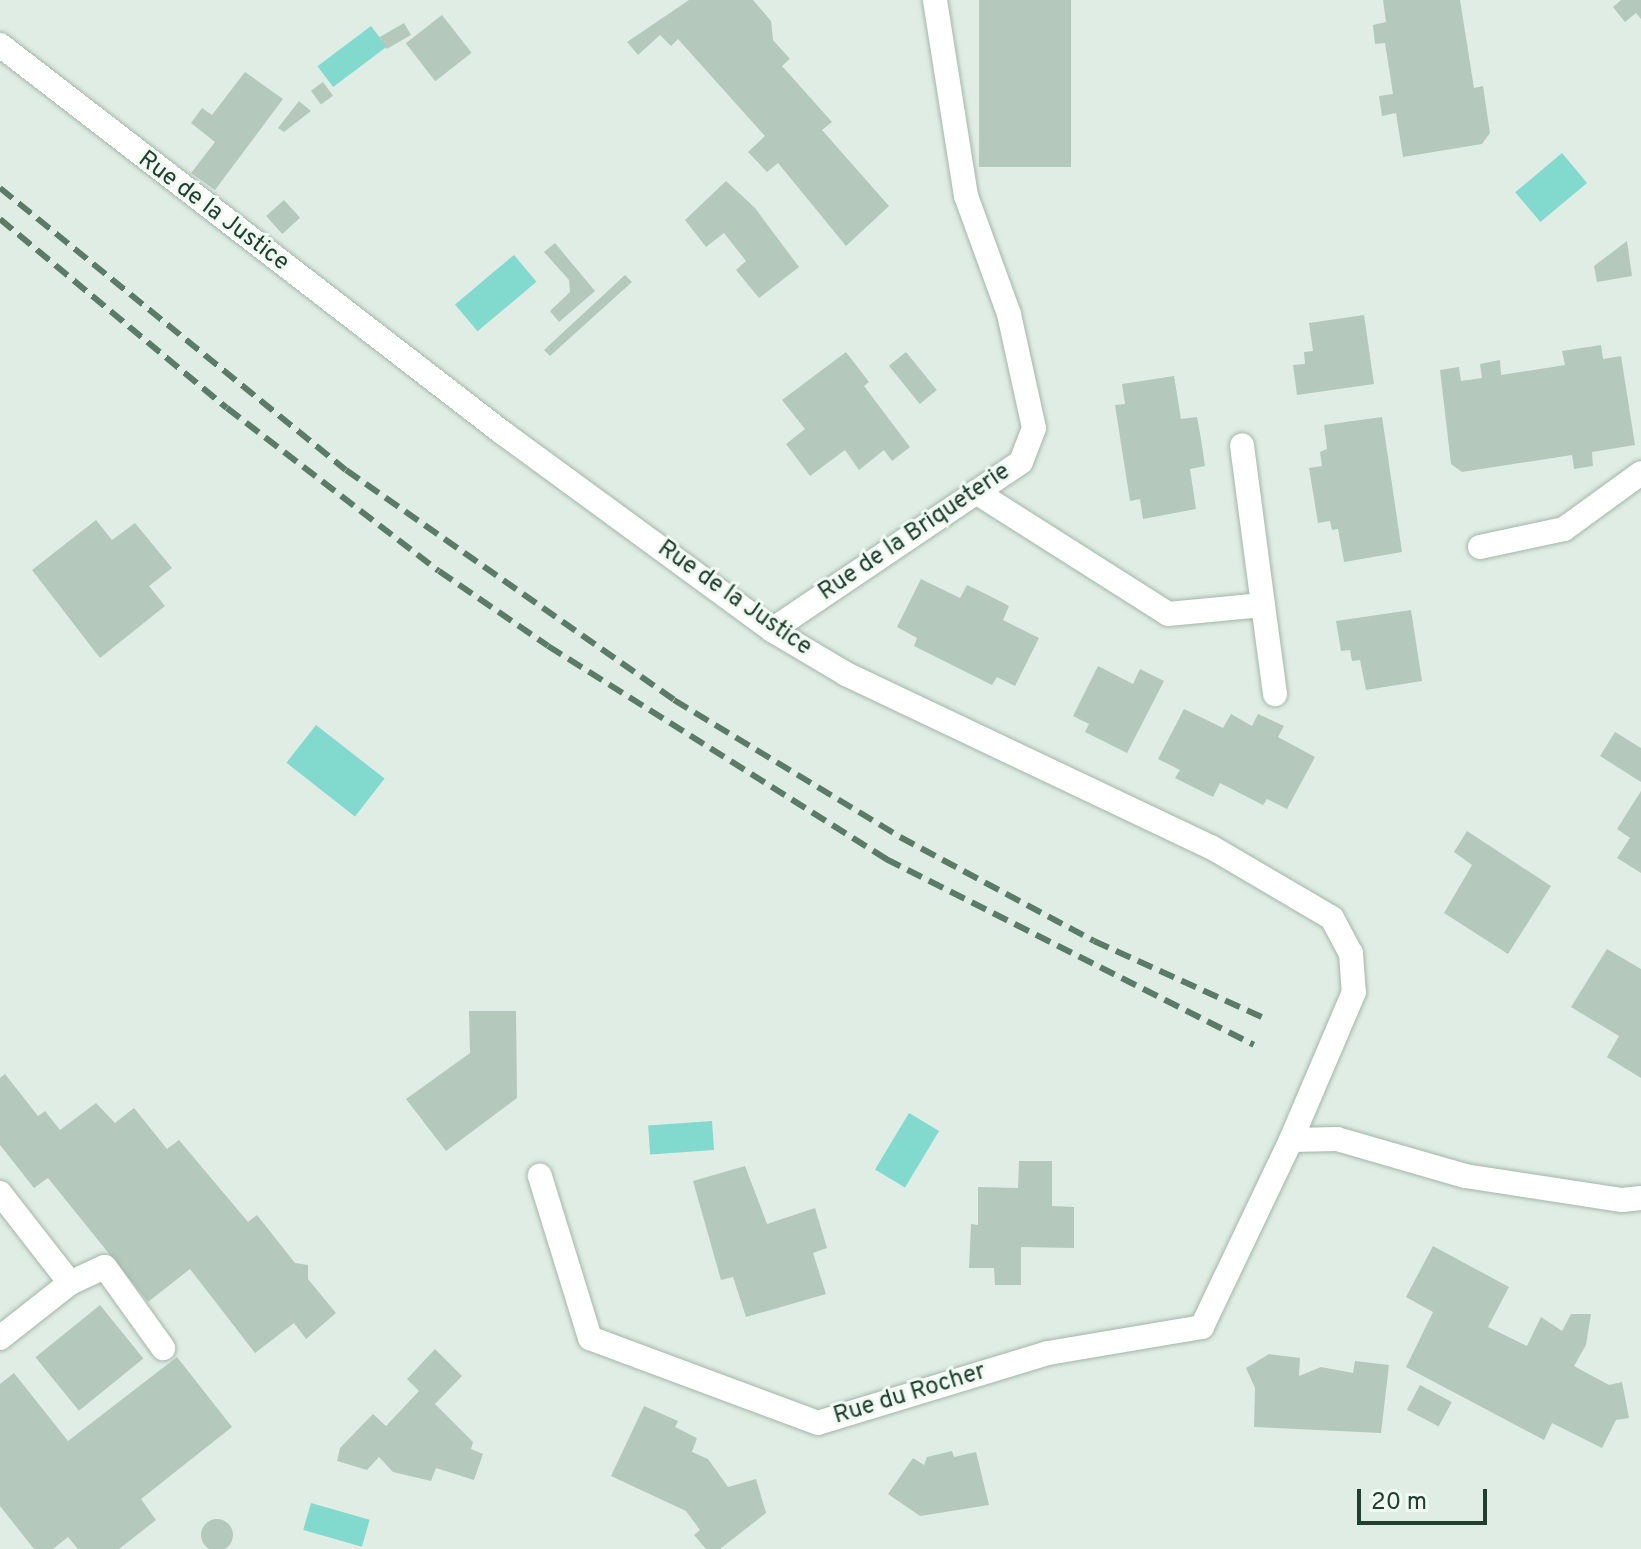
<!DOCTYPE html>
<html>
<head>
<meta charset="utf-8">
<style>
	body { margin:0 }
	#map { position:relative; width:1641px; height:1549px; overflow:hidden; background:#e0ede4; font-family:Overpass,sans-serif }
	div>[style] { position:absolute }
	.water>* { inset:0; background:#82d9ce; transform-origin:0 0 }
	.building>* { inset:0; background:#b5c8bc; transform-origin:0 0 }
	.round { border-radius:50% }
	.roads { filter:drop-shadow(0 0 2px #a2b6aa) drop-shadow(0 0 2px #a2b6aa) }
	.minor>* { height:24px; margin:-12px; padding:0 12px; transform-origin:12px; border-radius:12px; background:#fff }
	.rail>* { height:6px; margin-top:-3px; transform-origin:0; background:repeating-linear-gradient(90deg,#597b68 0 16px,transparent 0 24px) }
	span { translate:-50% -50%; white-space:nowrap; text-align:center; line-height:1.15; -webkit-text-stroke:6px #f1f9f3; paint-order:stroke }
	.street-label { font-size:24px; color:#1f402e }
	.scale { position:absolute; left:1357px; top:1489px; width:130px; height:36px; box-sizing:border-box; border:4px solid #1f402e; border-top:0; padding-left:10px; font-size:24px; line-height:28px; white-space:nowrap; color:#1f402e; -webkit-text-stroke:6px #f1f9f3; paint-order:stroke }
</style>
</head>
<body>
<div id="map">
	<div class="water">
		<div style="left:371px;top:26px;width:26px;height:67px;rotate:53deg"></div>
		<div style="left:1562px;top:153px;width:39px;height:61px;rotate:50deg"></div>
		<div style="left:514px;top:255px;width:35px;height:77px;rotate:50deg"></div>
		<div style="left:316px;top:725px;width:87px;height:48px;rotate:38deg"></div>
		<div style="left:909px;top:1113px;width:35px;height:66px;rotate:31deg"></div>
		<div style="left:712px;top:1121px;width:29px;height:64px;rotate:86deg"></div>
		<div style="left:311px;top:1503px;width:61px;height:28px;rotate:16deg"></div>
	</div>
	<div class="building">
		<div style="clip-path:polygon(689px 0,753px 0,771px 21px,773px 40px,790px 59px,782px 66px,832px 122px,822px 130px,889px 206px,846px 246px,778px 163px,767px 172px,748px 152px,765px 136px,678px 39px,671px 46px,660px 35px,638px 55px,627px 42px)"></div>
		<div style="left:979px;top:0;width:92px;height:167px"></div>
		<div style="clip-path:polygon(1383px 0,1460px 0,1474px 88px,1483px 86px,1490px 133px,1482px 144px,1403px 157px,1396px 113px,1382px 116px,1379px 96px,1393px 94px,1385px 43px,1375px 44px,1373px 25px,1386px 22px)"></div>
		<div style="clip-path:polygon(1621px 0,1641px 0,1641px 19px,1636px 13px,1625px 22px,1613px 7px)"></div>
		<div style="left:442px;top:15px;width:48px;height:46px;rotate:52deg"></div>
		<div style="left:404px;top:23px;width:14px;height:28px;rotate:60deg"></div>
		<div style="clip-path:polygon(245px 72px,283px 99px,215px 190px,191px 173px,215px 142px,191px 123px,202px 108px,212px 115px)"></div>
		<div style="left:323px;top:82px;width:17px;height:15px;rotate:54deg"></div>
		<div style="clip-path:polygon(299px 101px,311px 111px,284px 132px,278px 128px)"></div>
		<div style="clip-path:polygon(726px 181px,755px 208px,799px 267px,759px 298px,736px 270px,746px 261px,724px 233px,706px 247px,685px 220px)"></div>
		<div style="left:284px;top:200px;width:24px;height:24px;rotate:48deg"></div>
		<div style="clip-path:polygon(1627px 241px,1632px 276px,1597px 282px,1594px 266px)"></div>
		<div style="clip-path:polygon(555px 243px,595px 291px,559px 322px,550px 311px,570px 292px,569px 280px,544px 252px)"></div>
		<div style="clip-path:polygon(625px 275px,632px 282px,550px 356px,544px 350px)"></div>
		<div style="clip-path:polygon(1364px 315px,1374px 384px,1297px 395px,1293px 365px,1305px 364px,1304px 352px,1313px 351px,1309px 323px)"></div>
		<div style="clip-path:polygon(1601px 345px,1603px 359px,1621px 356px,1635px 445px,1592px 452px,1593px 466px,1574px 469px,1572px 455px,1462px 472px,1451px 464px,1440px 370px,1459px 367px,1461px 381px,1482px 378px,1480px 364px,1500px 360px,1501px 375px,1565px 365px,1562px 351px)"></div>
		<div style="clip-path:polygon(846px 352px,869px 382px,864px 386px,910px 447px,892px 461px,884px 450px,859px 470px,845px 450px,810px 476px,786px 444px,805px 429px,782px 400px)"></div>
		<div style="left:906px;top:352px;width:49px;height:22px;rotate:51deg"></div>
		<div style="clip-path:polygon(1174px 376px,1181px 419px,1197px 417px,1201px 439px,1205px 466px,1190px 469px,1196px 509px,1143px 519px,1140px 499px,1130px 501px,1115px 405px,1125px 404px,1122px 384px)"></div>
		<div style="clip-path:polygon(1382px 417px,1402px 552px,1344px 562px,1338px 529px,1332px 530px,1330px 521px,1318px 523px,1309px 468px,1322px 466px,1320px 452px,1327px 449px,1324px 425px)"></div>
		<div style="clip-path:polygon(96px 520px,112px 540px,135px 523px,172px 568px,149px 586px,165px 606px,100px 658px,32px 570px)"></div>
		<div style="clip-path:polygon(921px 579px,960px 598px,967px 585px,988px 595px,1009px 606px,1003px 620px,1039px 638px,1015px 686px,997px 677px,992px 685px,914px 646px,917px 638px,897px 627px)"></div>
		<div style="clip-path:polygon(1411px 610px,1422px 681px,1366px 690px,1360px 660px,1352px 661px,1350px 650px,1341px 651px,1336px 621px)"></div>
		<div style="clip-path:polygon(1098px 666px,1133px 684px,1140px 669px,1164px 681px,1127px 753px,1085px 732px,1089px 724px,1073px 716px)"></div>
		<div style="clip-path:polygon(1184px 709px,1223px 728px,1231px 714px,1252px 726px,1258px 714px,1284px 726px,1278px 737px,1315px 757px,1287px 809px,1267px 799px,1263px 805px,1220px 783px,1213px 797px,1175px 778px,1180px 770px,1158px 759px)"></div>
		<div style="clip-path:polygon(1615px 732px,1641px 748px,1641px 782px,1600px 756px)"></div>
		<div style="clip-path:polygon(1641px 791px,1641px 873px,1617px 858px,1630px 838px,1617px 829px)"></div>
		<div style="clip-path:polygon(1467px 831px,1551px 886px,1508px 954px,1444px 913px,1472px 865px,1454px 852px)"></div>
		<div style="clip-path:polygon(1607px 949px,1641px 969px,1641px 1078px,1607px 1057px,1619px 1036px,1571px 1007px)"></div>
		<div style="clip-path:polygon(469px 1011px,516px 1011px,517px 1098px,446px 1151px,406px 1099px,470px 1053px)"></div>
		<div style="clip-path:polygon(5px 1074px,38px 1116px,45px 1111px,60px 1130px,96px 1103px,115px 1123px,134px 1108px,167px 1149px,179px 1140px,248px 1222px,257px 1215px,295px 1263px,308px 1265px,308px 1279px,336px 1313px,306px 1339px,294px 1323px,255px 1353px,190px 1269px,148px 1302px,48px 1178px,34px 1188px,0 1145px,0 1078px)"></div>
		<div style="clip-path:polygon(1019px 1161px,1052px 1161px,1052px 1206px,1074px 1207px,1074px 1248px,1021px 1247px,1021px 1285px,995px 1285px,994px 1268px,969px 1268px,971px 1224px,978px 1225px,978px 1187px,1018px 1188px)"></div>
		<div style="clip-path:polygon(745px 1166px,767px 1224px,815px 1208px,827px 1248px,813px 1253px,826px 1294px,746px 1317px,733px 1277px,721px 1280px,693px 1181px)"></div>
		<div style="clip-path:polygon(1433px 1246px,1509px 1287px,1488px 1327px,1527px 1346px,1541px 1317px,1562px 1331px,1571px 1314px,1591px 1314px,1586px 1345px,1574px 1366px,1609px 1385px,1622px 1382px,1629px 1418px,1616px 1420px,1602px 1448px,1552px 1423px,1544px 1440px,1406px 1367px,1433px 1312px,1406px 1297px)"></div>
		<div style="left:100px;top:1305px;width:69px;height:83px;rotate:51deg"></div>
		<div style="clip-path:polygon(435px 1349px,462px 1376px,435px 1404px,473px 1442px,471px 1449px,483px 1454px,474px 1480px,436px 1468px,431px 1481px,393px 1472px,379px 1457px,367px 1470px,337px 1461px,340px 1448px,373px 1414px,386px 1426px,419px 1391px,407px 1379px)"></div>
		<div style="clip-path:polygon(1269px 1354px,1300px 1358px,1299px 1376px,1321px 1367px,1353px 1373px,1355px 1361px,1389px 1365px,1381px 1433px,1254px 1427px,1255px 1388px,1246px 1368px)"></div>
		<div style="clip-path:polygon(177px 1357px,232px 1427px,141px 1499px,156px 1520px,119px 1549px,78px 1549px,68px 1537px,53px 1549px,34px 1549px,0 1506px,0 1384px,14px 1373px,68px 1441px)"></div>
		<div style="left:1420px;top:1385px;width:36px;height:28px;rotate:28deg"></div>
		<div style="clip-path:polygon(644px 1406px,678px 1421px,675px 1427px,697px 1438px,692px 1452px,708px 1459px,728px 1487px,756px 1479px,766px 1513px,720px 1549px,706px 1549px,694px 1535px,700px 1530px,686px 1511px,611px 1476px)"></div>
		<div style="clip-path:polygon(952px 1451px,954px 1457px,976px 1452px,989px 1505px,920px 1516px,888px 1494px,913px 1458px,924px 1465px,927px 1457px)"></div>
		<div class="round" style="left:201px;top:1519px;width:32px;height:32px"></div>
	</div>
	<div class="roads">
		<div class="minor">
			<div style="left:0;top:45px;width:635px;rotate:37.65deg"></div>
			<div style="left:503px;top:433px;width:333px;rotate:36.2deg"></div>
			<div style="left:772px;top:630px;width:86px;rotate:30.7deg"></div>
			<div style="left:846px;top:674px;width:404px;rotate:25.4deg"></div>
			<div style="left:1211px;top:847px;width:140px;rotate:30.4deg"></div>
			<div style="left:1332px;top:918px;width:40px;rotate:62deg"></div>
			<div style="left:1351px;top:953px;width:39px;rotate:86deg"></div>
			<div style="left:1354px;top:992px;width:161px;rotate:113.1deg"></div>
			<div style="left:1291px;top:1140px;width:207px;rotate:115.5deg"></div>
			<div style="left:1202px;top:1327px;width:156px;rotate:170.4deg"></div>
			<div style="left:1048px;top:1353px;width:240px;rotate:163.1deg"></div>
			<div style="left:818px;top:1423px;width:243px;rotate:-159.6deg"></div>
			<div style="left:590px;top:1338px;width:170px;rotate:-107.2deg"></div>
			<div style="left:976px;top:492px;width:227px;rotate:32.4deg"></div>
			<div style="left:1168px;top:614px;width:95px;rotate:-5.4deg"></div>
			<div style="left:1263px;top:605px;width:161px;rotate:-97.5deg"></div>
			<div style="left:1480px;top:547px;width:86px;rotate:-12.1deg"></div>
			<div style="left:1564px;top:529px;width:95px;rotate:-36deg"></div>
			<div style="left:1263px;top:605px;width:90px;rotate:82.3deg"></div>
			<div style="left:772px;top:630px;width:300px;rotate:-34deg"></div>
			<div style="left:1021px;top:462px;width:36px;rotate:-69deg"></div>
			<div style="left:1034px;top:428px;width:117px;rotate:-102.4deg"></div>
			<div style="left:1009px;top:314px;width:126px;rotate:-110deg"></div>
			<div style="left:966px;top:196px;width:198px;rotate:-99deg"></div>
			<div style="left:1291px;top:1140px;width:46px;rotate:-1.2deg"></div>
			<div style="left:1337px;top:1139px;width:133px;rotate:16.1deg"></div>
			<div style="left:1465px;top:1176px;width:159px;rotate:8.7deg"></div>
			<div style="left:1622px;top:1200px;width:19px;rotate:-6deg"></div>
			<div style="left:0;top:1193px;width:114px;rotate:52.1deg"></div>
			<div style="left:70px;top:1283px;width:38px;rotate:-25deg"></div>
			<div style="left:105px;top:1267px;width:100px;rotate:54.4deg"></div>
			<div style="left:0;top:1338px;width:89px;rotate:-38.2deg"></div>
		</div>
	</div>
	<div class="rail">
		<div style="left:0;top:188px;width:446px;rotate:39.2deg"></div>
		<div style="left:346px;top:470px;width:401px;rotate:35deg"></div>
		<div style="left:674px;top:700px;width:264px;rotate:31.2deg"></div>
		<div style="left:900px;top:837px;width:220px;rotate:28.2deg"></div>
		<div style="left:1094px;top:941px;width:189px;rotate:24.4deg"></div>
		<div style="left:0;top:219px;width:295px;rotate:39.8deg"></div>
		<div style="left:227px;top:408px;width:267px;rotate:37.6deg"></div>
		<div style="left:439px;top:571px;width:132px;rotate:34.5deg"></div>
		<div style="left:548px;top:646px;width:400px;rotate:32.2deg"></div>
		<div style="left:886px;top:859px;width:412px;rotate:26.8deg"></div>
	</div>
	<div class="street-label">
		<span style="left:213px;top:212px;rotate:37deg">Rue de la Justice</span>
		<span style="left:915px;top:533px;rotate:-34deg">Rue de la Briqueterie</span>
		<span style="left:734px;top:599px;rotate:35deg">Rue de la Justice</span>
		<span style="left:910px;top:1395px;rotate:-17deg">Rue du Rocher</span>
	</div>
	<div class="scale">20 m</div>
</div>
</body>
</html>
